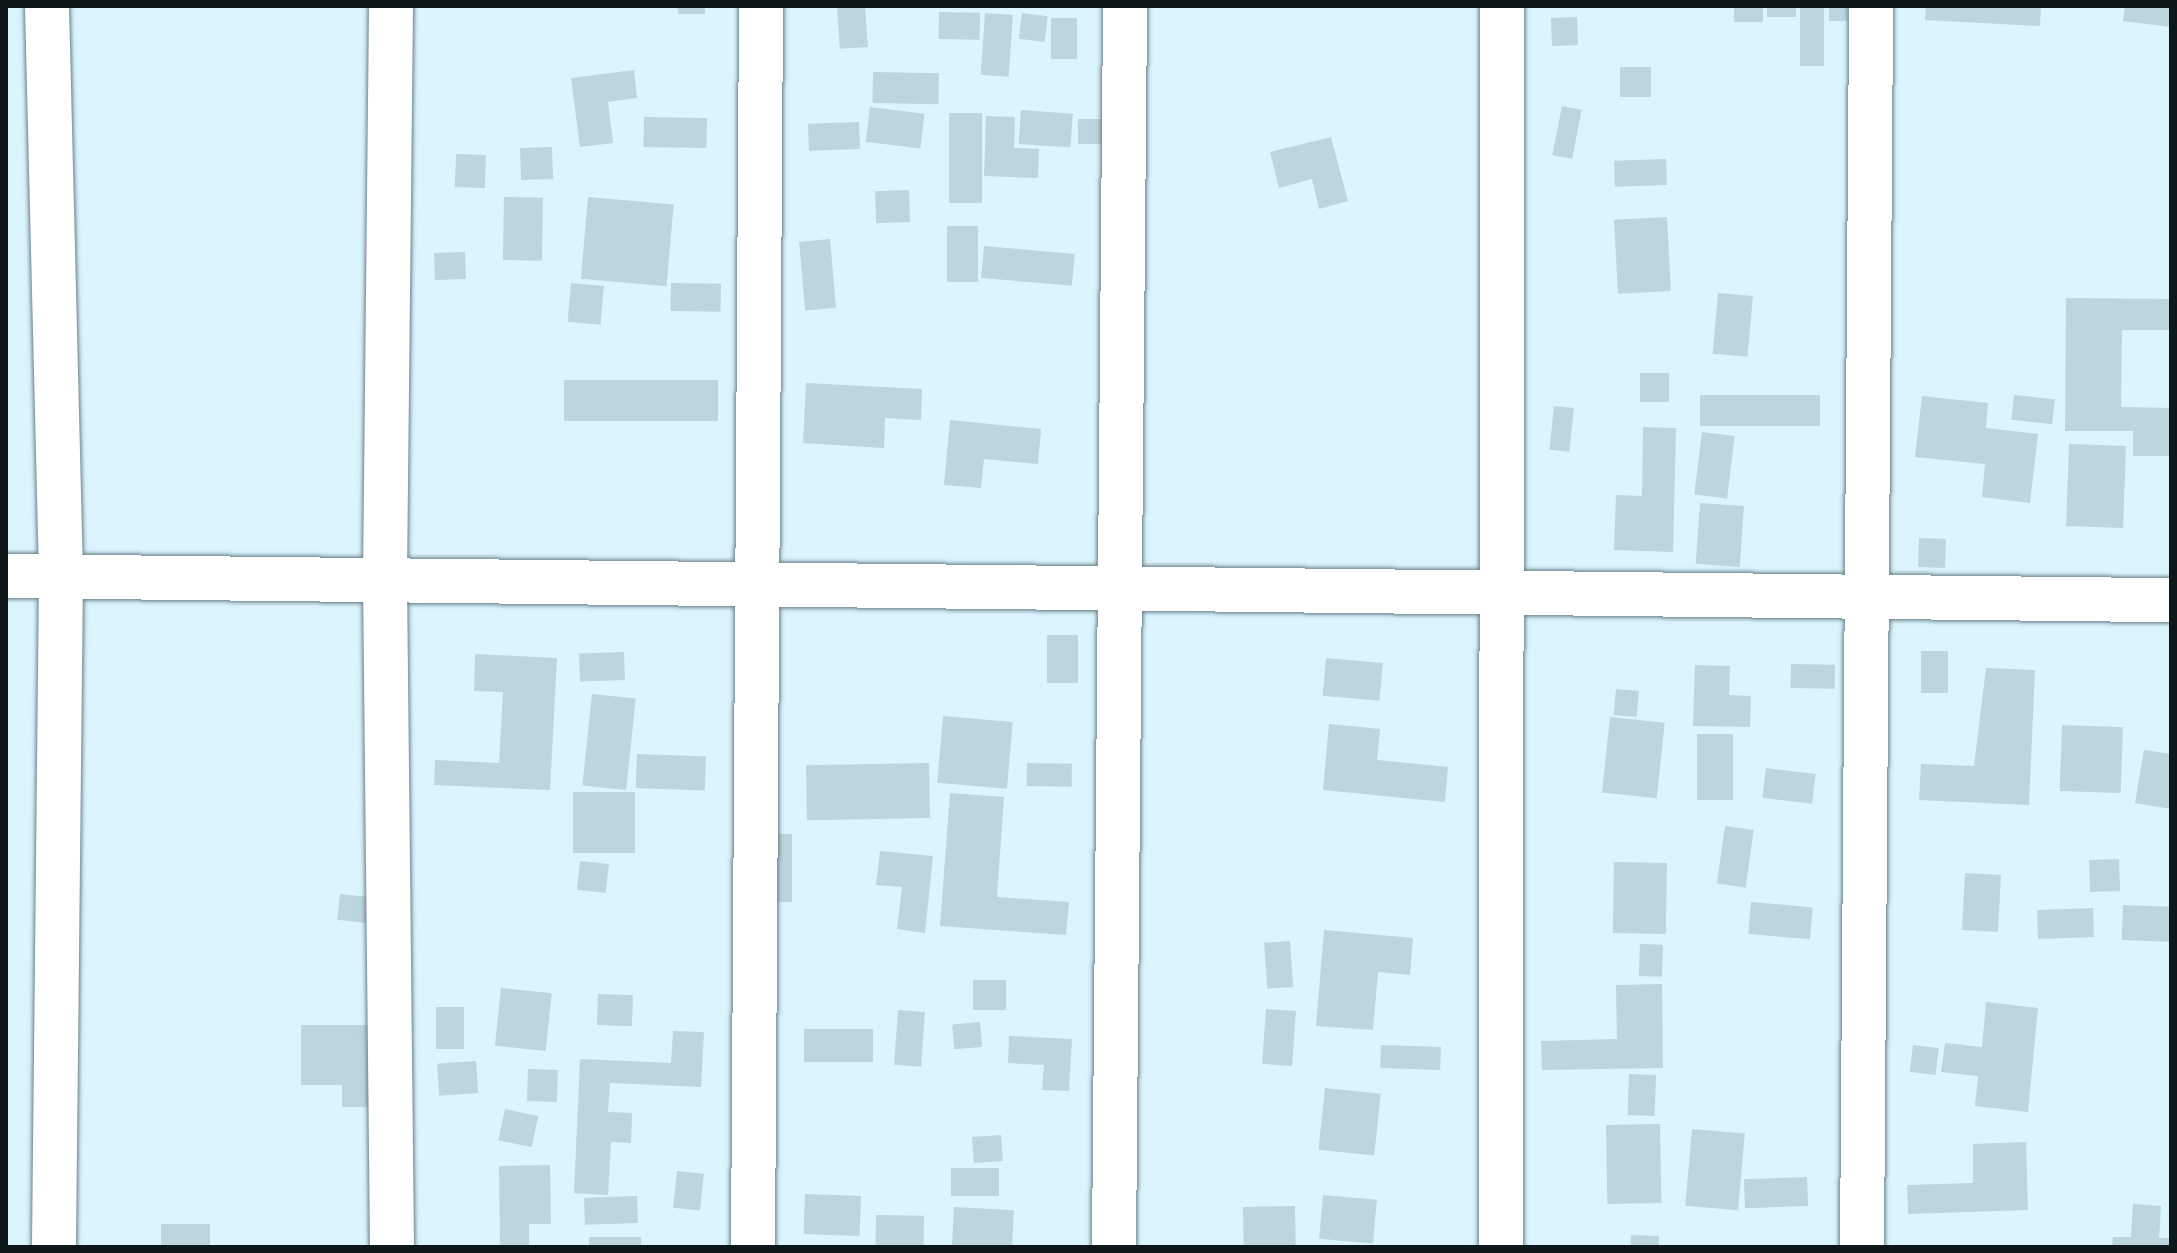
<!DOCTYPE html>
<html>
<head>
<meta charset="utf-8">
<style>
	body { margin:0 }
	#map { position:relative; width:2177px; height:1253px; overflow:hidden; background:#dbf4fe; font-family:Manrope,sans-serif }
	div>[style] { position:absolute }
	.building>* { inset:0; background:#bcd5de; transform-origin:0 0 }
	.roads { filter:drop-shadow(0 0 2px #6a818a) drop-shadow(0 0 2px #6a818a) }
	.minor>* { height:44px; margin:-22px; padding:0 22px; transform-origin:22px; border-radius:22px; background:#fff }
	span { translate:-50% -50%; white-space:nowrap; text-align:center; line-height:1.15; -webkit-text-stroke:8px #dbf4fe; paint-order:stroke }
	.frame { position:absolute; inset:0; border:8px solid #0e171a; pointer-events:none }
</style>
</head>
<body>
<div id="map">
	<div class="building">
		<div style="left:678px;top:6px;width:27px;height:8px"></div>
		<div style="left:865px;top:6px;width:41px;height:28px;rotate:86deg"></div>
		<div style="left:1734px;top:6px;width:29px;height:16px"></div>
		<div style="left:1767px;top:6px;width:29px;height:11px"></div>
		<div style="left:1800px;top:6px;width:24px;height:60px"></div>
		<div style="left:1829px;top:6px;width:19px;height:15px"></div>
		<div style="clip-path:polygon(1926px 6px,2041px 6px,2040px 26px,1925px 20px)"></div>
		<div style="clip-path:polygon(2125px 6px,2171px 6px,2171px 27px,2123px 21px)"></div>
		<div style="left:939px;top:12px;width:41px;height:27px;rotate:1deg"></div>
		<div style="left:985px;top:13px;width:28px;height:62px;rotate:4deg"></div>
		<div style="left:1022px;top:13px;width:26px;height:26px;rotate:7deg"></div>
		<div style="left:1577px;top:17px;width:28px;height:26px;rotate:88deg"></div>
		<div style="left:1051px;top:18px;width:26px;height:41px"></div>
		<div style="left:1651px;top:67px;width:30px;height:31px;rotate:90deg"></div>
		<div style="clip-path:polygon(634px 70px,637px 98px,608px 102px,613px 143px,580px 147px,571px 78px)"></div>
		<div style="left:873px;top:72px;width:66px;height:31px;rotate:1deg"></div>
		<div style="left:1562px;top:106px;width:20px;height:50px;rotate:11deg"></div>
		<div style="left:870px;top:107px;width:55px;height:35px;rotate:7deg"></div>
		<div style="left:1021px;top:110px;width:52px;height:34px;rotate:4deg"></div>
		<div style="left:949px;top:113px;width:33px;height:90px"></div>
		<div style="clip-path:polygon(986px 116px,1015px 117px,1014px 148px,1039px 149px,1038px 178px,984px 176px)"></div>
		<div style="left:644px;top:117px;width:63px;height:30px;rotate:1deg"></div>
		<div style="left:1078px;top:119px;width:25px;height:25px"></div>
		<div style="left:859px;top:122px;width:27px;height:51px;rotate:88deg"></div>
		<div style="clip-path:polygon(1331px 137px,1348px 201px,1319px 209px,1312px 179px,1279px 188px,1270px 152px)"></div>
		<div style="left:552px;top:147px;width:32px;height:32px;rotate:88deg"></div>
		<div style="left:456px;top:154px;width:30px;height:33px;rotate:2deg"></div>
		<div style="left:1666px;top:159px;width:26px;height:52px;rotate:88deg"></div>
		<div style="left:909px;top:190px;width:32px;height:34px;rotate:88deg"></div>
		<div style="left:504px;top:197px;width:39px;height:63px;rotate:1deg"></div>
		<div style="left:588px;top:197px;width:86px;height:82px;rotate:5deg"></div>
		<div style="left:1667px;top:217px;width:74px;height:53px;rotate:87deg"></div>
		<div style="left:947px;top:226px;width:31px;height:56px"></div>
		<div style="left:830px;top:239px;width:69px;height:31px;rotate:85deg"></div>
		<div style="left:984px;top:246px;width:91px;height:32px;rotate:5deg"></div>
		<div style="left:465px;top:252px;width:27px;height:31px;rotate:88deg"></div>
		<div style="left:571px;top:283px;width:33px;height:39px;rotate:5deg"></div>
		<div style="left:671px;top:283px;width:50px;height:28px;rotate:1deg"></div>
		<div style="left:1718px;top:293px;width:35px;height:61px;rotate:5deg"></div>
		<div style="clip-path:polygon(2066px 298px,2171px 299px,2171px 330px,2122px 330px,2121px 407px,2171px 408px,2171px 456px,2133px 456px,2133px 431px,2065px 431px)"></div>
		<div style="left:1640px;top:373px;width:29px;height:29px"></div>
		<div style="left:718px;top:380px;width:41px;height:154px;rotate:90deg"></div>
		<div style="clip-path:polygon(806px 383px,922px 389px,921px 420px,885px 418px,884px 448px,803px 443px)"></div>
		<div style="left:1820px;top:395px;width:31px;height:120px;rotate:90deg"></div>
		<div style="left:2014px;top:395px;width:41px;height:25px;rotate:6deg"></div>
		<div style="clip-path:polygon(1922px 396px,1988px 403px,1986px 428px,2038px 434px,2030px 503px,1982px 497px,1985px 464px,1915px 457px)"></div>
		<div style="left:1554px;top:406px;width:20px;height:44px;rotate:6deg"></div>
		<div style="clip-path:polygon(950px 420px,1041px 429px,1038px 464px,984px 459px,981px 488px,944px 485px)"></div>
		<div style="clip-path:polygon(1643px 427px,1676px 428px,1673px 552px,1614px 550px,1616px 495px,1642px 496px)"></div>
		<div style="left:1702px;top:432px;width:33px;height:63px;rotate:7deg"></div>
		<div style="left:2069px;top:444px;width:57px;height:82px;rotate:2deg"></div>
		<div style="left:1700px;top:503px;width:44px;height:61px;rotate:4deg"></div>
		<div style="left:1919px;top:538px;width:27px;height:29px;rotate:2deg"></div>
		<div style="left:1047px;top:635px;width:31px;height:48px"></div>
		<div style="left:1921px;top:651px;width:27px;height:42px"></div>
		<div style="left:624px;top:652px;width:28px;height:45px;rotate:88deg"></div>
		<div style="clip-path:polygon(475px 654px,557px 658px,550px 790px,434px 785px,435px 760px,499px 763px,503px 692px,474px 691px)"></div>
		<div style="left:1326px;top:658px;width:57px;height:38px;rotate:5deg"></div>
		<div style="left:1791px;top:664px;width:44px;height:24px;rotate:1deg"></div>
		<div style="clip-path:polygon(1695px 665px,1730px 666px,1729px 695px,1751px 696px,1750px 727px,1693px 726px)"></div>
		<div style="clip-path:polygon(1986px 668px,2035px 670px,2029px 805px,1919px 800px,1921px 764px,1974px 766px)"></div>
		<div style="left:1616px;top:689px;width:23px;height:26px;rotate:5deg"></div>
		<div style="left:592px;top:694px;width:44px;height:92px;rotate:6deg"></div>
		<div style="left:943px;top:716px;width:70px;height:67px;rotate:5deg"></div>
		<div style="left:1610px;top:717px;width:55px;height:76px;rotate:6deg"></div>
		<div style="clip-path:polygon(1329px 724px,1380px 729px,1377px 760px,1448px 767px,1445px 802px,1323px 790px)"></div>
		<div style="left:2062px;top:725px;width:61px;height:66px;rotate:2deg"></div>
		<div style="left:1697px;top:734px;width:36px;height:66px"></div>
		<div style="clip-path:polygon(2144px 750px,2171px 754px,2171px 809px,2135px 803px)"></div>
		<div style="left:637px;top:754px;width:69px;height:34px;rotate:2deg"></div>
		<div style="left:929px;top:763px;width:55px;height:123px;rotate:89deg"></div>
		<div style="left:1027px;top:763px;width:45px;height:23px;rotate:1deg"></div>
		<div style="left:1766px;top:768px;width:50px;height:30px;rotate:7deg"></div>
		<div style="left:573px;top:792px;width:62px;height:61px"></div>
		<div style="clip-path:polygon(950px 793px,1004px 797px,997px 897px,1069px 902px,1066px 935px,940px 926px)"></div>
		<div style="left:1725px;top:826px;width:29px;height:58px;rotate:8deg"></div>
		<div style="left:776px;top:834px;width:16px;height:68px"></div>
		<div style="clip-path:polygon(880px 851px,933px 856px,925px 933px,897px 929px,902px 887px,876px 885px)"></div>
		<div style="left:2119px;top:859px;width:32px;height:30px;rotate:88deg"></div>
		<div style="left:580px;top:861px;width:29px;height:29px;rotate:6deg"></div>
		<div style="left:1614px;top:862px;width:53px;height:71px;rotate:1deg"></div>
		<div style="left:1965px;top:873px;width:36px;height:57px;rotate:3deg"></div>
		<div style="left:340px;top:894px;width:29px;height:26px;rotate:6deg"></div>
		<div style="left:1751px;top:902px;width:62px;height:32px;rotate:5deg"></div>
		<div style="left:2123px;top:905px;width:48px;height:35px;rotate:2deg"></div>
		<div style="left:2093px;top:908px;width:29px;height:56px;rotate:88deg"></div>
		<div style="clip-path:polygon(1324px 930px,1413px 938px,1410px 975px,1378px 972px,1373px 1030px,1316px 1026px)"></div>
		<div style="left:1290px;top:941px;width:46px;height:26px;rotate:86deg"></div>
		<div style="left:1640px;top:944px;width:23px;height:32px;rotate:2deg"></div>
		<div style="left:973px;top:980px;width:33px;height:30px"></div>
		<div style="clip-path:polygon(1662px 984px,1663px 1068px,1542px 1070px,1541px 1041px,1617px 1039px,1616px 985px)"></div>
		<div style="left:501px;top:988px;width:51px;height:58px;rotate:6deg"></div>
		<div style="left:598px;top:994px;width:35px;height:31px;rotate:2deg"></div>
		<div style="clip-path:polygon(1986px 1002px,2038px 1008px,2028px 1112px,1975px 1106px,1978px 1076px,1941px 1072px,1945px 1043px,1982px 1047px)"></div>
		<div style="left:436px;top:1007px;width:28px;height:42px"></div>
		<div style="left:1266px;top:1009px;width:30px;height:55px;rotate:4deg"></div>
		<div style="left:898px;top:1010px;width:27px;height:55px;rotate:4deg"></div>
		<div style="left:980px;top:1022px;width:25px;height:28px;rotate:85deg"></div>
		<div style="clip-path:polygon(301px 1025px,370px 1025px,369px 1107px,342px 1107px,342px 1085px,301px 1085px)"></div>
		<div style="left:804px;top:1029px;width:69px;height:33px"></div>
		<div style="clip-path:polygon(673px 1031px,704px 1032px,701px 1087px,610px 1083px,608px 1112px,632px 1113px,631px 1143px,611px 1142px,608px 1195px,574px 1193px,580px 1059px,671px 1063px)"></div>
		<div style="clip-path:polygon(1009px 1036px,1072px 1039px,1069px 1091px,1042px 1090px,1044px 1065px,1008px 1063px)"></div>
		<div style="left:1381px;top:1045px;width:60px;height:23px;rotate:2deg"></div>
		<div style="left:1913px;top:1045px;width:26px;height:27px;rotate:7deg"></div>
		<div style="left:476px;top:1061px;width:32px;height:39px;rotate:86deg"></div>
		<div style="left:528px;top:1069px;width:30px;height:32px;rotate:2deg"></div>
		<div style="left:1629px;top:1074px;width:27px;height:41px;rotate:2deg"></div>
		<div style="left:1325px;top:1088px;width:56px;height:62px;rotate:6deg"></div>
		<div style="left:505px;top:1109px;width:34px;height:32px;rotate:12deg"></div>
		<div style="left:1660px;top:1124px;width:79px;height:54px;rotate:89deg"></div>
		<div style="left:1692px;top:1129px;width:53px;height:77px;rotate:5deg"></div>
		<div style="left:1001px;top:1135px;width:26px;height:29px;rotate:86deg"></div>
		<div style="clip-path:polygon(2026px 1142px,2028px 1210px,1908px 1214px,1907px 1185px,1973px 1183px,1973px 1144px)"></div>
		<div style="clip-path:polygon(550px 1165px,551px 1224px,529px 1224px,529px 1247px,500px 1247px,499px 1166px)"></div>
		<div style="left:951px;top:1168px;width:48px;height:28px"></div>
		<div style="left:677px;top:1171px;width:27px;height:37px;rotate:6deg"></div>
		<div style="left:1807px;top:1177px;width:29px;height:63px;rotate:88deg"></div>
		<div style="left:805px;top:1194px;width:56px;height:40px;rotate:2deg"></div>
		<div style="left:1323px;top:1195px;width:54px;height:44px;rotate:5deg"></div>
		<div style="left:637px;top:1196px;width:27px;height:53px;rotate:88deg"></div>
		<div style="clip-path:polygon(2133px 1204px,2161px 1206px,2159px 1238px,2171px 1238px,2171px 1247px,2112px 1247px,2113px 1237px,2131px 1237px)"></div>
		<div style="left:1295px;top:1206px;width:40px;height:52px;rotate:89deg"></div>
		<div style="left:954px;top:1207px;width:60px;height:40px;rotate:3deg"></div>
		<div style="left:876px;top:1215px;width:48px;height:32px;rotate:1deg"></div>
		<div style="left:161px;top:1224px;width:49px;height:23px"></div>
		<div style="left:1631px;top:1235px;width:28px;height:12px;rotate:2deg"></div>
		<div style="left:589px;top:1237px;width:52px;height:10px"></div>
	</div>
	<div class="roads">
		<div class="minor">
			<div style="left:47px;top:6px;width:570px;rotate:88.59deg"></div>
			<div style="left:61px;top:576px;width:671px;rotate:90.6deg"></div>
			<div style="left:391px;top:6px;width:573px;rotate:90.6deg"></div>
			<div style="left:385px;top:579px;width:668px;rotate:89.4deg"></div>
			<div style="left:6px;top:576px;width:2165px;rotate:0.64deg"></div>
			<div style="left:753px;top:1247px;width:1241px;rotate:-89.63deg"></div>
			<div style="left:1114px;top:1247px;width:1241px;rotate:-89.49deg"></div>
			<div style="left:1501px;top:1247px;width:1241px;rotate:-89.95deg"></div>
			<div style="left:1862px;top:1247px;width:1241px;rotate:-89.58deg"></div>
		</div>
	</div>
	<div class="frame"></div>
</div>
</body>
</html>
